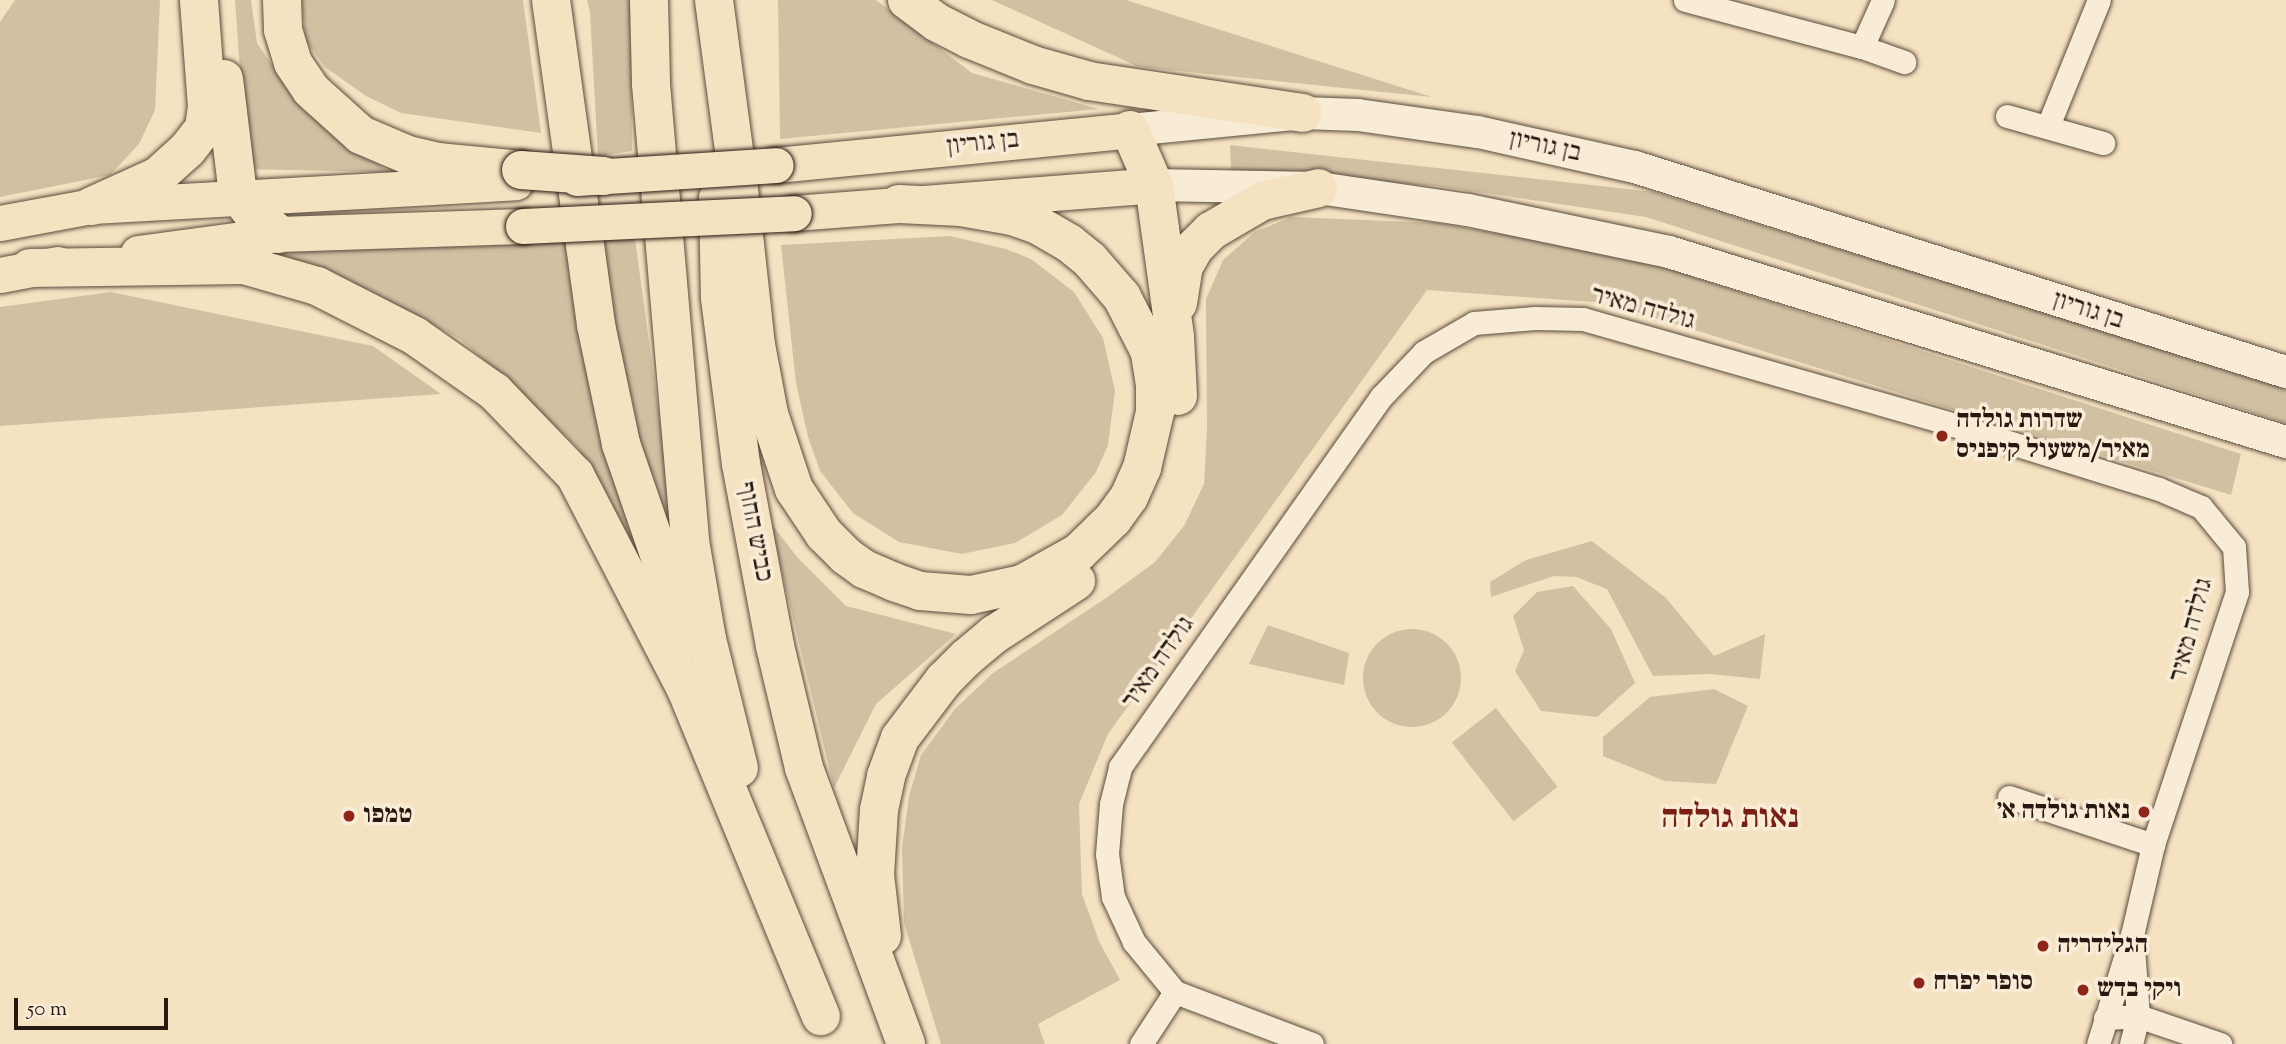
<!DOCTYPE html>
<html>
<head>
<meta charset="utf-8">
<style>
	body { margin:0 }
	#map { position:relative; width:2286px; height:1044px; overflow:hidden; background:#f5e2c1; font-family:"Sorts Mill Goudy","Frank Ruhl Libre",serif }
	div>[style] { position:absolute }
	.green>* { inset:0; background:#d2c0a3; transform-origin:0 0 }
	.round { border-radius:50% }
	.roads { filter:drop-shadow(0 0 2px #5a4b3d) drop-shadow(0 0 2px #5a4b3d) }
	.minor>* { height:23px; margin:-11.5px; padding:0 11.5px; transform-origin:11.5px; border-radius:11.5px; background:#f8ecd7 }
	.secondary>* { height:32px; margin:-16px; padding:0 16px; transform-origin:16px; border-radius:16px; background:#f8ecd7 }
	.primary>* { height:35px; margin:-17.5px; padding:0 17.5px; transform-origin:17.5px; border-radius:17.5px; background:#f5e2c1 }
	.motorway>* { height:38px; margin:-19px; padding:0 19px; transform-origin:19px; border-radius:19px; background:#f5e2c1 }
	.bridges { filter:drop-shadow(0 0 2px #271911) drop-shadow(0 0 2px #271911) }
	.primary-bridge>* { height:35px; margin:-17.5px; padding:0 17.5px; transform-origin:17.5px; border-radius:17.5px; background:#f5e2c1 }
	.motorway-bridge>* { height:38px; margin:-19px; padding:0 19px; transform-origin:19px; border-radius:19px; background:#f5e2c1 }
	.dots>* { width:19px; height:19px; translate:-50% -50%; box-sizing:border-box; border:4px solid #f8ecd7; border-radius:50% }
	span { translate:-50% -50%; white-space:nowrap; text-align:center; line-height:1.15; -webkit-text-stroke:7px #f8ecd7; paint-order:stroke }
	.street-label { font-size:26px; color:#271911 }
	.poi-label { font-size:26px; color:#271911; font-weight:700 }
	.left { translate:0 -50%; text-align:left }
	.right { translate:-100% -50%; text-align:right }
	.district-label { font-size:33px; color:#7a1f14; font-weight:700 }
	.scale { position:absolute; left:14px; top:998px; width:154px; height:32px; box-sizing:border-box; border:4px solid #271911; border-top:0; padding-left:9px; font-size:21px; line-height:24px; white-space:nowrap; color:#271911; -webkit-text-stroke:5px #f8ecd7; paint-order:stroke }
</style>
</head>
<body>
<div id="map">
	<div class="green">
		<div style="clip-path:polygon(15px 0,160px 0,155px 110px,139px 144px,110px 175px,0 197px,0 22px)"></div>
		<div style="clip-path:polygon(235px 0,251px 0,257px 43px,303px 110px,389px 172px,247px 169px)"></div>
		<div style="clip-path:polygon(302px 0,523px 0,541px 133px,401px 113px,366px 96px,325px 67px,305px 40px)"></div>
		<div style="clip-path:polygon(587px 0,631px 0,632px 151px,598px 156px,590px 13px)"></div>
		<div style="clip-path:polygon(778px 0,876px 0,972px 73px,1099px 109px,780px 139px)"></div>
		<div style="clip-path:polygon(992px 0,1126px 0,1432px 97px,1139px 67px)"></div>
		<div style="clip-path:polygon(1230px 145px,1654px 192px,2286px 387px,2286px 423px,1646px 217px,1438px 186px,1231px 172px)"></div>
		<div style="clip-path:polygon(1291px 217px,1438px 223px,1631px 257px,2241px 454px,2231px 495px,1607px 303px,1427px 290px,1108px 734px,1079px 804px,1082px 894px,1099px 941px,1120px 980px,1038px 1024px,1045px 1044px,941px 1044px,904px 923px,902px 848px,909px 796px,921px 755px,955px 709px,993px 673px,1106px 598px,1155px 562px,1184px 526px,1204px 484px,1207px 429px,1206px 299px,1223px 260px,1255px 232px)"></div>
		<div style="clip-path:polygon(950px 236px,1006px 249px,1031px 259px,1074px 292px,1103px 338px,1115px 391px,1108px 445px,1096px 472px,1062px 515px,1015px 543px,962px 554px,899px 542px,853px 513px,820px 471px,808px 437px,796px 383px,781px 245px)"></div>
		<div style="clip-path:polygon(565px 238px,677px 641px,627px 535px,578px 448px,509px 381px,460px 339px,359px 286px,246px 249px)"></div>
		<div style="clip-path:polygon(598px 238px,635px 239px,681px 576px,631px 415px)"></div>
		<div style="clip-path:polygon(111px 292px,373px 346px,441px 394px,0 426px,0 307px)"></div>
		<div style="clip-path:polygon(770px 522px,798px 558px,846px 606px,956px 634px,876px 704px,834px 788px)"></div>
		<div style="clip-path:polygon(1592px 541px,1666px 598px,1714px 656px,1765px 634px,1760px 679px,1710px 674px,1653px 676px,1607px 589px,1576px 577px,1554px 576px,1491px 597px,1490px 582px,1526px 560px)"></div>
		<div style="clip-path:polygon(1573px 586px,1611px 629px,1635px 683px,1597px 717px,1541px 711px,1515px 671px,1524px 650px,1513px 616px,1537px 592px)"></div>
		<div style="clip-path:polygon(1268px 625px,1349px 653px,1344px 685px,1249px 664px)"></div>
		<div class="round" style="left:1363px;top:629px;width:98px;height:98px"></div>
		<div style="clip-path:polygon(1714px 689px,1748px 706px,1716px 784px,1665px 781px,1603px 756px,1603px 737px,1650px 697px)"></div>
		<div style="left:1496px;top:708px;width:100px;height:56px;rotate:52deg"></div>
	</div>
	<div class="roads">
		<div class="minor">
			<div style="left:1685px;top:0;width:183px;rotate:14.9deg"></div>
			<div style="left:1862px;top:47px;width:45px;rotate:19.7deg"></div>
			<div style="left:1862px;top:47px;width:51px;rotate:-65.9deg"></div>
			<div style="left:2007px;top:116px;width:100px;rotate:15.7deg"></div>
			<div style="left:2048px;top:126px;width:136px;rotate:-68deg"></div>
			<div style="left:2009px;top:797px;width:152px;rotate:18.4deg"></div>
			<div style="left:2105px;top:1018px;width:33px;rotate:-3deg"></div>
			<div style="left:2138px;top:1016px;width:87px;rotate:18.9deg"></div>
			<div style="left:1141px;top:1044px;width:62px;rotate:-56.8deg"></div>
			<div style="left:1312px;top:1044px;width:147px;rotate:-159.2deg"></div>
			<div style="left:1175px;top:992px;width:65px;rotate:-129.4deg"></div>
			<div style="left:1134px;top:942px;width:50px;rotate:-115deg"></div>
			<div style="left:1113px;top:897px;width:43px;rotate:-97.9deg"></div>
			<div style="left:1107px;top:854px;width:50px;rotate:-85.4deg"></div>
			<div style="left:1111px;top:804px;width:38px;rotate:-76deg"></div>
			<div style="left:1120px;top:767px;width:453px;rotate:-54.8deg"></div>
			<div style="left:1381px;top:397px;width:62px;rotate:-46.3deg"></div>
			<div style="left:1424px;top:352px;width:58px;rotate:-30.1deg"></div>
			<div style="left:1474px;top:323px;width:61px;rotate:-4.7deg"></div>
			<div style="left:1535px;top:318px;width:48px;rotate:1.2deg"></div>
			<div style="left:1583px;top:319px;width:379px;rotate:15.9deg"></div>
			<div style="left:1947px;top:423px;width:222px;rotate:17.3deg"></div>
			<div style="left:2159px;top:489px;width:46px;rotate:23.2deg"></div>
			<div style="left:2201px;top:507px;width:52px;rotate:50.5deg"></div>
			<div style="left:2234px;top:547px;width:45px;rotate:86.2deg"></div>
			<div style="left:2237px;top:592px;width:267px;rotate:108.4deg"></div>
			<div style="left:2153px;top:845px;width:92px;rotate:103.1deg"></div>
			<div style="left:2132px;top:935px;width:114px;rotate:107.3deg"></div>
			<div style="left:2131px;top:1044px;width:29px;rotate:-76deg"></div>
			<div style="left:2138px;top:1016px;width:68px;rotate:-94.2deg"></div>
		</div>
		<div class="secondary">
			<div style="left:1130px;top:130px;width:174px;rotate:-5.6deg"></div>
			<div style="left:1303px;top:113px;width:55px;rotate:2.1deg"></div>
			<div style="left:1358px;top:115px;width:121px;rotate:8.1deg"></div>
			<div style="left:1478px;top:132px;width:161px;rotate:12.6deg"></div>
			<div style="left:1635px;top:167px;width:683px;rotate:17.48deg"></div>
			<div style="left:1154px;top:185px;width:165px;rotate:1deg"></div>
			<div style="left:1319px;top:188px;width:151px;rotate:8.4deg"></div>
			<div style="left:1468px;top:210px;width:205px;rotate:11.8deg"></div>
			<div style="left:1669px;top:252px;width:646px;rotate:17.12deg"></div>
		</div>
		<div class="primary">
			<div style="left:776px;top:165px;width:356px;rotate:-5.6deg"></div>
			<div style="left:794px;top:213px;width:361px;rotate:-4.4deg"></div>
			<div style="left:0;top:223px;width:94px;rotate:-10.5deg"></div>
			<div style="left:92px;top:206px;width:424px;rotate:-3.2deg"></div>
			<div style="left:138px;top:253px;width:142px;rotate:-7.7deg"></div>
			<div style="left:279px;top:234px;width:244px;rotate:-1.9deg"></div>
			<div style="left:0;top:275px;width:59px;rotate:-10.7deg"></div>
		</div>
		<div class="motorway">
			<div style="left:282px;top:0;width:30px;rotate:88deg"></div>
			<div style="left:283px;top:30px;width:34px;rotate:73deg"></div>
			<div style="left:293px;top:63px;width:32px;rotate:56deg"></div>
			<div style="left:311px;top:90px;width:67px;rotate:42deg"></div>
			<div style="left:361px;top:135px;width:51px;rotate:23.1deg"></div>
			<div style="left:408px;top:155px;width:31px;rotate:13deg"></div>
			<div style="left:438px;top:162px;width:83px;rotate:5.5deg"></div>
			<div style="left:551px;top:0;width:328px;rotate:82.1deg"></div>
			<div style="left:596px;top:325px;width:122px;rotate:78.1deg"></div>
			<div style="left:621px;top:444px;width:209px;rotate:71deg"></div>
			<div style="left:649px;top:0;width:84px;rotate:88.6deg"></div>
			<div style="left:651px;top:84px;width:459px;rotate:85.1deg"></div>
			<div style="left:690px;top:541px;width:99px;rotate:80.2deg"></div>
			<div style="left:707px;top:639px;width:133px;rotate:76.1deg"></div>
			<div style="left:714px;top:0;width:182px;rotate:82.4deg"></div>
			<div style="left:738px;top:180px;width:166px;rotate:83.8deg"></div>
			<div style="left:756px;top:345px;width:70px;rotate:79.3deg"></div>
			<div style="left:769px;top:414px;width:79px;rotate:71.6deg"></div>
			<div style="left:794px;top:489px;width:54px;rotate:56.3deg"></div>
			<div style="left:824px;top:534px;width:31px;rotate:45deg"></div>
			<div style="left:846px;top:556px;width:22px;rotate:36deg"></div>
			<div style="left:864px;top:569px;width:33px;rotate:23deg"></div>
			<div style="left:894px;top:582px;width:28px;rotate:19deg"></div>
			<div style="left:920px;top:591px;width:51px;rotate:4.5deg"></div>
			<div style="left:971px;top:595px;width:52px;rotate:-12.2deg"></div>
			<div style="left:1022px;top:584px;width:64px;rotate:-29deg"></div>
			<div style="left:1078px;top:553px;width:49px;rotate:-44.2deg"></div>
			<div style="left:1113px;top:519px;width:27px;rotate:-54deg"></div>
			<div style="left:1129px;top:497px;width:32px;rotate:-66deg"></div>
			<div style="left:1142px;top:468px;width:57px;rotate:-76.9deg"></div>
			<div style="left:1155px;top:412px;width:27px;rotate:-90deg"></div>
			<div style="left:1155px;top:385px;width:33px;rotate:-99deg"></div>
			<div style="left:1150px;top:352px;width:62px;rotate:-117deg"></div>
			<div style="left:1122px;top:297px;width:49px;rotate:-130.9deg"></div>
			<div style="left:1090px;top:260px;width:27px;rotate:-141deg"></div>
			<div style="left:1069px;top:243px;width:36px;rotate:-150deg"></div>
			<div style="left:1038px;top:225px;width:28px;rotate:-161deg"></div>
			<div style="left:1012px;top:216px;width:52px;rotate:-170deg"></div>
			<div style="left:961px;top:207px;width:62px;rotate:-177.2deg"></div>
			<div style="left:907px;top:0;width:36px;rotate:37deg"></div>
			<div style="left:936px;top:22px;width:37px;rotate:27deg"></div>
			<div style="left:969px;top:39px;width:69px;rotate:22.1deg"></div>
			<div style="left:1033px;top:65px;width:58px;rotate:15.9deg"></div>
			<div style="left:1089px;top:81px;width:216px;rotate:8.5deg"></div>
			<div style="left:224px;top:79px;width:117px;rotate:83.1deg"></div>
			<div style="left:238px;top:195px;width:23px;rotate:52deg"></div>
			<div style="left:252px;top:213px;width:34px;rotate:38deg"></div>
			<div style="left:1130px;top:130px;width:60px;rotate:66.4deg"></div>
			<div style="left:1154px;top:185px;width:153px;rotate:82.1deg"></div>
			<div style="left:1175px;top:337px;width:59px;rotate:87.1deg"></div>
			<div style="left:718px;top:198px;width:100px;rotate:88.9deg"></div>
			<div style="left:720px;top:298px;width:167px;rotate:82.8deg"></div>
			<div style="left:741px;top:464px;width:185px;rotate:79.4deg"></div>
			<div style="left:775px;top:646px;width:125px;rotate:76.6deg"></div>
			<div style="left:804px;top:768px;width:294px;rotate:69.7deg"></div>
			<div style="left:92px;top:206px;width:72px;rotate:-24.4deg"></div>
			<div style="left:158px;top:176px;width:39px;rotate:-42deg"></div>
			<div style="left:187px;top:150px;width:28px;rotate:-52deg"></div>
			<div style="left:204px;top:128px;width:21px;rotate:-82deg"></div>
			<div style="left:207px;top:107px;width:107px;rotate:-94.3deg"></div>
			<div style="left:30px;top:268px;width:214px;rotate:-0.8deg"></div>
			<div style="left:244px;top:265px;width:76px;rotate:16deg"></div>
			<div style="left:317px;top:286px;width:110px;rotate:27deg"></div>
			<div style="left:415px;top:336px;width:98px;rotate:35deg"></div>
			<div style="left:495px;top:392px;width:115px;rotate:46.1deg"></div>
			<div style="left:575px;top:475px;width:241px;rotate:62.6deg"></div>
			<div style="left:686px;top:689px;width:354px;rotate:67.6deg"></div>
			<div style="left:1178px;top:303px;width:37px;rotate:-81deg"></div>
			<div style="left:1184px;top:266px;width:22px;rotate:-60deg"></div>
			<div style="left:1195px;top:247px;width:23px;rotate:-45deg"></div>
			<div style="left:1211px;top:231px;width:59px;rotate:-30.5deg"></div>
			<div style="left:1262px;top:201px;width:58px;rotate:-12.8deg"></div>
			<div style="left:882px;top:936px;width:61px;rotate:-96.5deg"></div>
			<div style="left:875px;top:875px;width:65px;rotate:-86.5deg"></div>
			<div style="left:879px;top:810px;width:35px;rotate:-78deg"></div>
			<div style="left:886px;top:776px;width:40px;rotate:-69.8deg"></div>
			<div style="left:900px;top:738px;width:73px;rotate:-52.8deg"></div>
			<div style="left:944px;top:680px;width:31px;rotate:-45deg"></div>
			<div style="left:966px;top:658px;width:38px;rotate:-40deg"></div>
			<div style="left:995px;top:634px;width:97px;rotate:-33.2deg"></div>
		</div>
	</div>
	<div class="bridges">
		<div class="primary-bridge">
			<div style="left:577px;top:178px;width:199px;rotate:-3.7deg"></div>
			<div style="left:523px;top:226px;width:271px;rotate:-2.7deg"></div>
		</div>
		<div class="motorway-bridge">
			<div style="left:521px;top:170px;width:83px;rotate:4.1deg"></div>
		</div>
	</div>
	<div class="dots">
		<div style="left:1942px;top:436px;background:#8f2418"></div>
		<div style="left:2144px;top:812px;background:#8f2418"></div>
		<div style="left:349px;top:816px;background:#8f2418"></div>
		<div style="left:2043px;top:946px;background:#8f2418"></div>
		<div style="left:1919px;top:983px;background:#8f2418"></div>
		<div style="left:2083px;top:990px;background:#8f2418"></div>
	</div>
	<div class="street-label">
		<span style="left:983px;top:144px;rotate:-6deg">בן גוריון</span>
		<span style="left:1545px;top:147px;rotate:12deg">בן גוריון</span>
		<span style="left:1643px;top:309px;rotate:15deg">גולדה מאיר</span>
		<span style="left:2088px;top:311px;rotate:18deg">בן גוריון</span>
		<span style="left:754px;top:532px;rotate:79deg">כביש החוף</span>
		<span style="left:2192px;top:630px;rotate:-75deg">גולדה מאיר</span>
		<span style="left:1159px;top:663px;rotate:-55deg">גולדה מאיר</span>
	</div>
	<div class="poi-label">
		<span class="left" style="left:1956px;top:436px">שדרות גולדה<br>מאיר/משעול קיפניס</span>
		<span class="right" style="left:2130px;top:812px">נאות גולדה א׳</span>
		<span class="left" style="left:363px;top:816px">טמפו</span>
		<span class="left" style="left:2057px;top:946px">הגלידריה</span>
		<span class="left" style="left:1933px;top:983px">סופר יפרח</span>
		<span class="left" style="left:2097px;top:990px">ויקי בדש</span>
	</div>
	<div class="district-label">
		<span style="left:1730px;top:820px">נאות גולדה</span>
	</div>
	<div class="scale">50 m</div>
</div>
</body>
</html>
